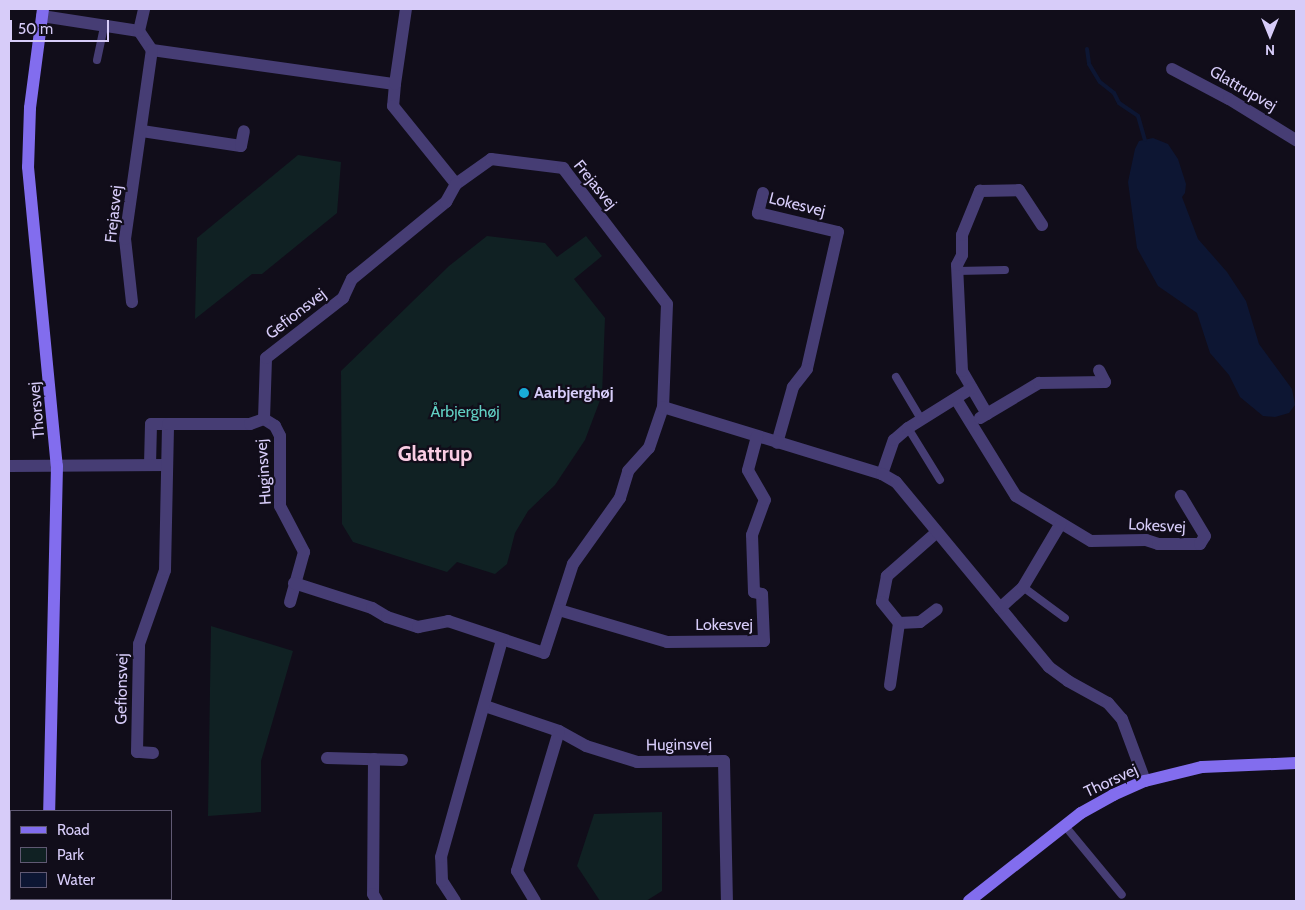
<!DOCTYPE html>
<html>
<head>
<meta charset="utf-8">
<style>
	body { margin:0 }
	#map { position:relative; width:1305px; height:910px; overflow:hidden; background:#110d1a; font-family:Cabin,sans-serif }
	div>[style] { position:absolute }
	.green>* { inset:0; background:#102123 }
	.water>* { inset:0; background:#0d1633 }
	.stream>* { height:4px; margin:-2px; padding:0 2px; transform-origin:2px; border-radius:2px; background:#0d1633 }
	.lane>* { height:8px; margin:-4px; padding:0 4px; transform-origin:4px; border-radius:4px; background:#463d74 }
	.street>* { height:12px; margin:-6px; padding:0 6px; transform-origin:6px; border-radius:6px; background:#463d74 }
	.secondary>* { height:12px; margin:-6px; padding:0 6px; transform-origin:6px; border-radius:6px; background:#826dee }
	.dots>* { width:14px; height:14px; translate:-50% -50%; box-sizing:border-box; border:2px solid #110d1a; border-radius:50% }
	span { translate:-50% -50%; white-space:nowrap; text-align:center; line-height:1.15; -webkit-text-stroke:4.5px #110d1a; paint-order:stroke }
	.street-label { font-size:16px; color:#d7ccf9 }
	.poi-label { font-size:16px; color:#d7ccf9; font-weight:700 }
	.left { translate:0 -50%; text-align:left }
	.park-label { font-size:16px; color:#61cfc3 }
	.district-label { font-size:21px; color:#f9cde3; font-weight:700 }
	.frame { position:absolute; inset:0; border:10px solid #d7ccf9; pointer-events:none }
	.legend { position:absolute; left:10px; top:810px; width:162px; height:90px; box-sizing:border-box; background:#110d1a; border:1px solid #605973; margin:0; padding:6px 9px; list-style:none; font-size:15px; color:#d7ccf9 }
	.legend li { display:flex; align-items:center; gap:10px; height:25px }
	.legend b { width:25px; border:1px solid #605973 }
	.north { position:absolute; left:1245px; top:10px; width:50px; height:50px; -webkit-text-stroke:4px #110d1a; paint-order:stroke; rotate:180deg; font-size:14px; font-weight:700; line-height:20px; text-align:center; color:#d7ccf9 }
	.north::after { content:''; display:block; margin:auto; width:18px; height:22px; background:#d7ccf9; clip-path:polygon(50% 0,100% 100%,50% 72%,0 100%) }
	.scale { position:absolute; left:10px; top:20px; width:99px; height:22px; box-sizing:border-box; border:2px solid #d7ccf9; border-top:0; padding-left:6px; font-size:15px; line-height:18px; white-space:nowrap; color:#d7ccf9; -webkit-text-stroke:4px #110d1a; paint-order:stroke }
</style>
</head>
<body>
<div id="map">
	<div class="green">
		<div style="clip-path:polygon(298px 155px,341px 162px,337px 213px,262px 274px,252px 274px,195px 319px,197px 238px)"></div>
		<div style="clip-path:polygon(487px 236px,545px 243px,557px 257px,586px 236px,602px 256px,574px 279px,605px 318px,602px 395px,585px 440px,555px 485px,528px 511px,515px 533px,507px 564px,495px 574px,457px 562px,447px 572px,353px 542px,342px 524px,341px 371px,449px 266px)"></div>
		<div style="clip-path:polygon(211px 626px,293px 651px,261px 761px,261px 812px,208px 816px)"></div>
		<div style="clip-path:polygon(662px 812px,662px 891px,646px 901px,600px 901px,577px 866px,594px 814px)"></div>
	</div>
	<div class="water">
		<div style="clip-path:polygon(1153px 138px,1168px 144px,1178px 159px,1186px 184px,1185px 193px,1182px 197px,1198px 239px,1227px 272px,1246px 301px,1259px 344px,1292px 389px,1295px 405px,1289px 413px,1275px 417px,1263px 416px,1240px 397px,1229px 375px,1210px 353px,1197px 313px,1158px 286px,1137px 248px,1128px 182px,1135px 149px,1139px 141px)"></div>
	</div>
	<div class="stream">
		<div style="left:1087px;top:49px;width:15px;rotate:82deg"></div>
		<div style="left:1089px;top:64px;width:21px;rotate:59deg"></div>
		<div style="left:1100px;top:82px;width:18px;rotate:38deg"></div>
		<div style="left:1114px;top:93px;width:11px;rotate:63deg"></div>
		<div style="left:1119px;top:103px;width:23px;rotate:34deg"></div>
		<div style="left:1138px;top:116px;width:25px;rotate:74deg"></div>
	</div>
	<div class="lane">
		<div style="left:97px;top:60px;width:35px;rotate:-78deg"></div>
		<div style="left:957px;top:271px;width:48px;rotate:-1.2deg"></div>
		<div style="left:896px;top:377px;width:49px;rotate:59.2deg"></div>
		<div style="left:908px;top:428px;width:61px;rotate:58.4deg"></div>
		<div style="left:1023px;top:587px;width:52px;rotate:36.4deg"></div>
		<div style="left:1065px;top:826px;width:89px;rotate:50.4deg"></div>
	</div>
	<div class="street">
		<div style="left:42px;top:16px;width:98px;rotate:8.8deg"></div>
		<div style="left:139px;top:31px;width:23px;rotate:56deg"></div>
		<div style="left:152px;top:50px;width:245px;rotate:8deg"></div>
		<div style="left:395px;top:84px;width:22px;rotate:95deg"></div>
		<div style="left:393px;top:106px;width:100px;rotate:51.1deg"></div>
		<div style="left:456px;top:184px;width:43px;rotate:-35.5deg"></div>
		<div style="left:491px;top:159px;width:73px;rotate:7.1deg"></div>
		<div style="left:563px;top:168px;width:171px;rotate:52.6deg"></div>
		<div style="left:667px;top:304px;width:103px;rotate:92.2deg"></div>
		<div style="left:139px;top:31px;width:23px;rotate:-77deg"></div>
		<div style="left:1172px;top:69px;width:64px;rotate:27.8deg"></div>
		<div style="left:1229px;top:99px;width:79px;rotate:31.5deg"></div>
		<div style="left:395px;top:84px;width:76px;rotate:-81.7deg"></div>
		<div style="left:142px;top:131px;width:100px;rotate:8.6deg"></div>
		<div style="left:241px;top:146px;width:15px;rotate:-79deg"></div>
		<div style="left:763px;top:193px;width:21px;rotate:104deg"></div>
		<div style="left:758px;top:213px;width:82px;rotate:13.4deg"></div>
		<div style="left:838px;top:232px;width:140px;rotate:102.8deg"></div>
		<div style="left:807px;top:369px;width:23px;rotate:128deg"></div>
		<div style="left:793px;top:387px;width:58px;rotate:105.9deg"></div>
		<div style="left:132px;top:302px;width:63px;rotate:-96.3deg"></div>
		<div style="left:125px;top:239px;width:191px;rotate:-81.9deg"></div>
		<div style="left:956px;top:399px;width:114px;rotate:58.3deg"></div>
		<div style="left:1016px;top:496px;width:87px;rotate:31deg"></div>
		<div style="left:1091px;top:541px;width:55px;rotate:-1deg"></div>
		<div style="left:1146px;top:540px;width:13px;rotate:18deg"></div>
		<div style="left:1158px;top:544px;width:42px"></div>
		<div style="left:1200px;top:544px;width:9px;rotate:-58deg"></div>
		<div style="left:1205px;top:536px;width:47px;rotate:-121deg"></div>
		<div style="left:987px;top:414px;width:50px;rotate:-120.2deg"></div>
		<div style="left:962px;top:371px;width:106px;rotate:-92.7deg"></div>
		<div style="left:957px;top:265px;width:11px;rotate:-63deg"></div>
		<div style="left:962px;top:255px;width:20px;rotate:-90deg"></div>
		<div style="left:962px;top:235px;width:48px;rotate:-67.8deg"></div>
		<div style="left:980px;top:191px;width:39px;rotate:-1deg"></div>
		<div style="left:1019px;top:190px;width:42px;rotate:56.7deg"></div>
		<div style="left:980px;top:418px;width:69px;rotate:-30.7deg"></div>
		<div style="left:1039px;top:383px;width:66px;rotate:-0.9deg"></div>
		<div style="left:1105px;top:382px;width:13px;rotate:-117deg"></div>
		<div style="left:264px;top:419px;width:13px;rotate:32deg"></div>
		<div style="left:275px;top:426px;width:11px;rotate:63deg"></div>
		<div style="left:280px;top:436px;width:70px;rotate:90deg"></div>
		<div style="left:280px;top:506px;width:52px;rotate:62.4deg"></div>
		<div style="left:304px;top:552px;width:52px;rotate:105.6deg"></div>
		<div style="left:150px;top:465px;width:41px;rotate:-88.6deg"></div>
		<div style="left:151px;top:424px;width:17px"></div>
		<div style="left:9px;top:466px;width:158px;rotate:-0.4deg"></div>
		<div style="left:882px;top:474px;width:36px;rotate:-71deg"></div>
		<div style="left:894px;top:440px;width:18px;rotate:-41deg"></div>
		<div style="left:908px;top:428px;width:75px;rotate:-32deg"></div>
		<div style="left:937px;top:532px;width:67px;rotate:138.7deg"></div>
		<div style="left:887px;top:576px;width:26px;rotate:101deg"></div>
		<div style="left:882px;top:602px;width:27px;rotate:51deg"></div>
		<div style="left:899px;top:623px;width:21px;rotate:-3deg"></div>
		<div style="left:920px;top:622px;width:21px;rotate:-37deg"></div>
		<div style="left:294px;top:583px;width:82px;rotate:17.8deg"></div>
		<div style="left:372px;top:608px;width:17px;rotate:31deg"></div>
		<div style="left:387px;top:617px;width:33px;rotate:18deg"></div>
		<div style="left:418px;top:627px;width:31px;rotate:-11deg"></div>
		<div style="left:448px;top:621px;width:101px;rotate:18.4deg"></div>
		<div style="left:544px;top:653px;width:94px;rotate:-72deg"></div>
		<div style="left:573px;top:564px;width:81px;rotate:-54.5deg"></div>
		<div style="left:620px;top:498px;width:28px;rotate:-73deg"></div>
		<div style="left:628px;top:471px;width:31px;rotate:-48deg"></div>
		<div style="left:649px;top:448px;width:43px;rotate:-71.1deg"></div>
		<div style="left:663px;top:407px;width:229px;rotate:17deg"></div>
		<div style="left:882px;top:474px;width:16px;rotate:30deg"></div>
		<div style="left:896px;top:482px;width:240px;rotate:50.4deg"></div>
		<div style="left:1049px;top:667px;width:24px;rotate:36deg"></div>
		<div style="left:1068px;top:681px;width:46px;rotate:28.8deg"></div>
		<div style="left:1108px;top:703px;width:21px;rotate:49deg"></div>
		<div style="left:1122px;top:719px;width:66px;rotate:69.6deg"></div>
		<div style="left:1000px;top:608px;width:31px;rotate:-42deg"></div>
		<div style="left:1023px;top:587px;width:74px;rotate:-59.3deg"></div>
		<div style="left:559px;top:610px;width:113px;rotate:16.5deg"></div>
		<div style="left:667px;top:642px;width:97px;rotate:-0.6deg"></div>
		<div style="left:764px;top:641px;width:47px;rotate:-92.4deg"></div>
		<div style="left:762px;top:594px;width:8px;rotate:-166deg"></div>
		<div style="left:754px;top:592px;width:57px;rotate:-92deg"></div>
		<div style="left:752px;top:535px;width:37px;rotate:-70deg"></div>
		<div style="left:765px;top:500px;width:34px;rotate:-120deg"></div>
		<div style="left:748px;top:470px;width:35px;rotate:-75deg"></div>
		<div style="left:890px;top:685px;width:63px;rotate:-81.7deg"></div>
		<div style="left:485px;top:706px;width:78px;rotate:18.7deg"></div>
		<div style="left:559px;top:731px;width:31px;rotate:29deg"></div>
		<div style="left:586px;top:746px;width:53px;rotate:17.4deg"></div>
		<div style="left:637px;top:762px;width:87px;rotate:-0.7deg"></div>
		<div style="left:724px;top:761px;width:140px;rotate:88.8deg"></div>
		<div style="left:153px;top:753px;width:16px;rotate:-176deg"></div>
		<div style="left:137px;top:752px;width:108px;rotate:-88.9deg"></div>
		<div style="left:139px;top:644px;width:78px;rotate:-70.6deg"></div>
		<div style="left:165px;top:570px;width:146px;rotate:-88.8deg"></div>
		<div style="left:168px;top:424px;width:82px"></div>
		<div style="left:250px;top:424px;width:15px;rotate:-20deg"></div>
		<div style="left:264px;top:419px;width:61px;rotate:-88.1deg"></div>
		<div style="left:266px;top:358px;width:98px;rotate:-37.9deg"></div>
		<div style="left:343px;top:298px;width:21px;rotate:-65deg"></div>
		<div style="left:352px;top:279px;width:122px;rotate:-39.3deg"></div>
		<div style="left:446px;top:202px;width:21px;rotate:-61deg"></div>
		<div style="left:327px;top:758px;width:75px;rotate:1.5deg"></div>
		<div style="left:374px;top:759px;width:135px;rotate:90.4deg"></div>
		<div style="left:373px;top:894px;width:8px;rotate:60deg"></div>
		<div style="left:9px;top:866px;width:2px"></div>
		<div style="left:455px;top:901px;width:24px;rotate:-123deg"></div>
		<div style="left:442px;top:881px;width:24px;rotate:-92deg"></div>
		<div style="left:441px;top:857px;width:225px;rotate:-74.3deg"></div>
		<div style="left:535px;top:901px;width:35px;rotate:-121deg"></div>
		<div style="left:517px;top:871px;width:146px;rotate:-73.3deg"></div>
	</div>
	<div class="secondary">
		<div style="left:43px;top:9px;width:100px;rotate:97.5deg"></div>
		<div style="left:30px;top:108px;width:59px;rotate:91.9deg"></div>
		<div style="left:28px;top:167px;width:300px;rotate:84.5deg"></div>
		<div style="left:57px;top:466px;width:345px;rotate:91.3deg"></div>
		<div style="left:52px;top:899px;width:2px;rotate:63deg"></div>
		<div style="left:969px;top:901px;width:142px;rotate:-38.2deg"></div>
		<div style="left:1081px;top:813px;width:37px;rotate:-29deg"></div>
		<div style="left:1113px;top:795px;width:35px;rotate:-24deg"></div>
		<div style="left:1145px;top:781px;width:59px;rotate:-13.8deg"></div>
		<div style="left:1202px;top:767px;width:94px;rotate:-2.4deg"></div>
	</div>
	<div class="dots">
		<div style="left:524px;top:393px;background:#19abd8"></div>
	</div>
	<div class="street-label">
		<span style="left:1243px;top:89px;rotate:30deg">Glattrupvej</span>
		<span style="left:595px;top:185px;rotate:51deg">Frejasvej</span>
		<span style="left:797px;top:205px;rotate:14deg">Lokesvej</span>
		<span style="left:114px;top:214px;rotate:-84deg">Frejasvej</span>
		<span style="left:296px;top:314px;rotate:-38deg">Gefionsvej</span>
		<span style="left:37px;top:410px;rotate:-95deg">Thorsvej</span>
		<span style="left:264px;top:472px;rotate:-94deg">Huginsvej</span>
		<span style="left:1157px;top:526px;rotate:3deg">Lokesvej</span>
		<span style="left:724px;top:625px">Lokesvej</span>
		<span style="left:122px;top:689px;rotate:-89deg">Gefionsvej</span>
		<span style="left:679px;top:745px;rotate:-1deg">Huginsvej</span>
		<span style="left:1111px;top:781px;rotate:-25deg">Thorsvej</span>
	</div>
	<div class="poi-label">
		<span class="left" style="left:534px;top:393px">Aarbjerghøj</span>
	</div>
	<div class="park-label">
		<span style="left:465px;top:412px">Årbjerghøj</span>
	</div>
	<div class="district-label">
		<span style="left:435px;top:454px">Glattrup</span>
	</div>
	<div class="frame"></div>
	<ul class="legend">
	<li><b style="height:6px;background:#826dee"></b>Road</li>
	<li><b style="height:14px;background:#102123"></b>Park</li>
	<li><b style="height:14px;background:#0d1633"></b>Water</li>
	</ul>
	<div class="north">N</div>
	<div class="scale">50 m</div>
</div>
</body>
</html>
